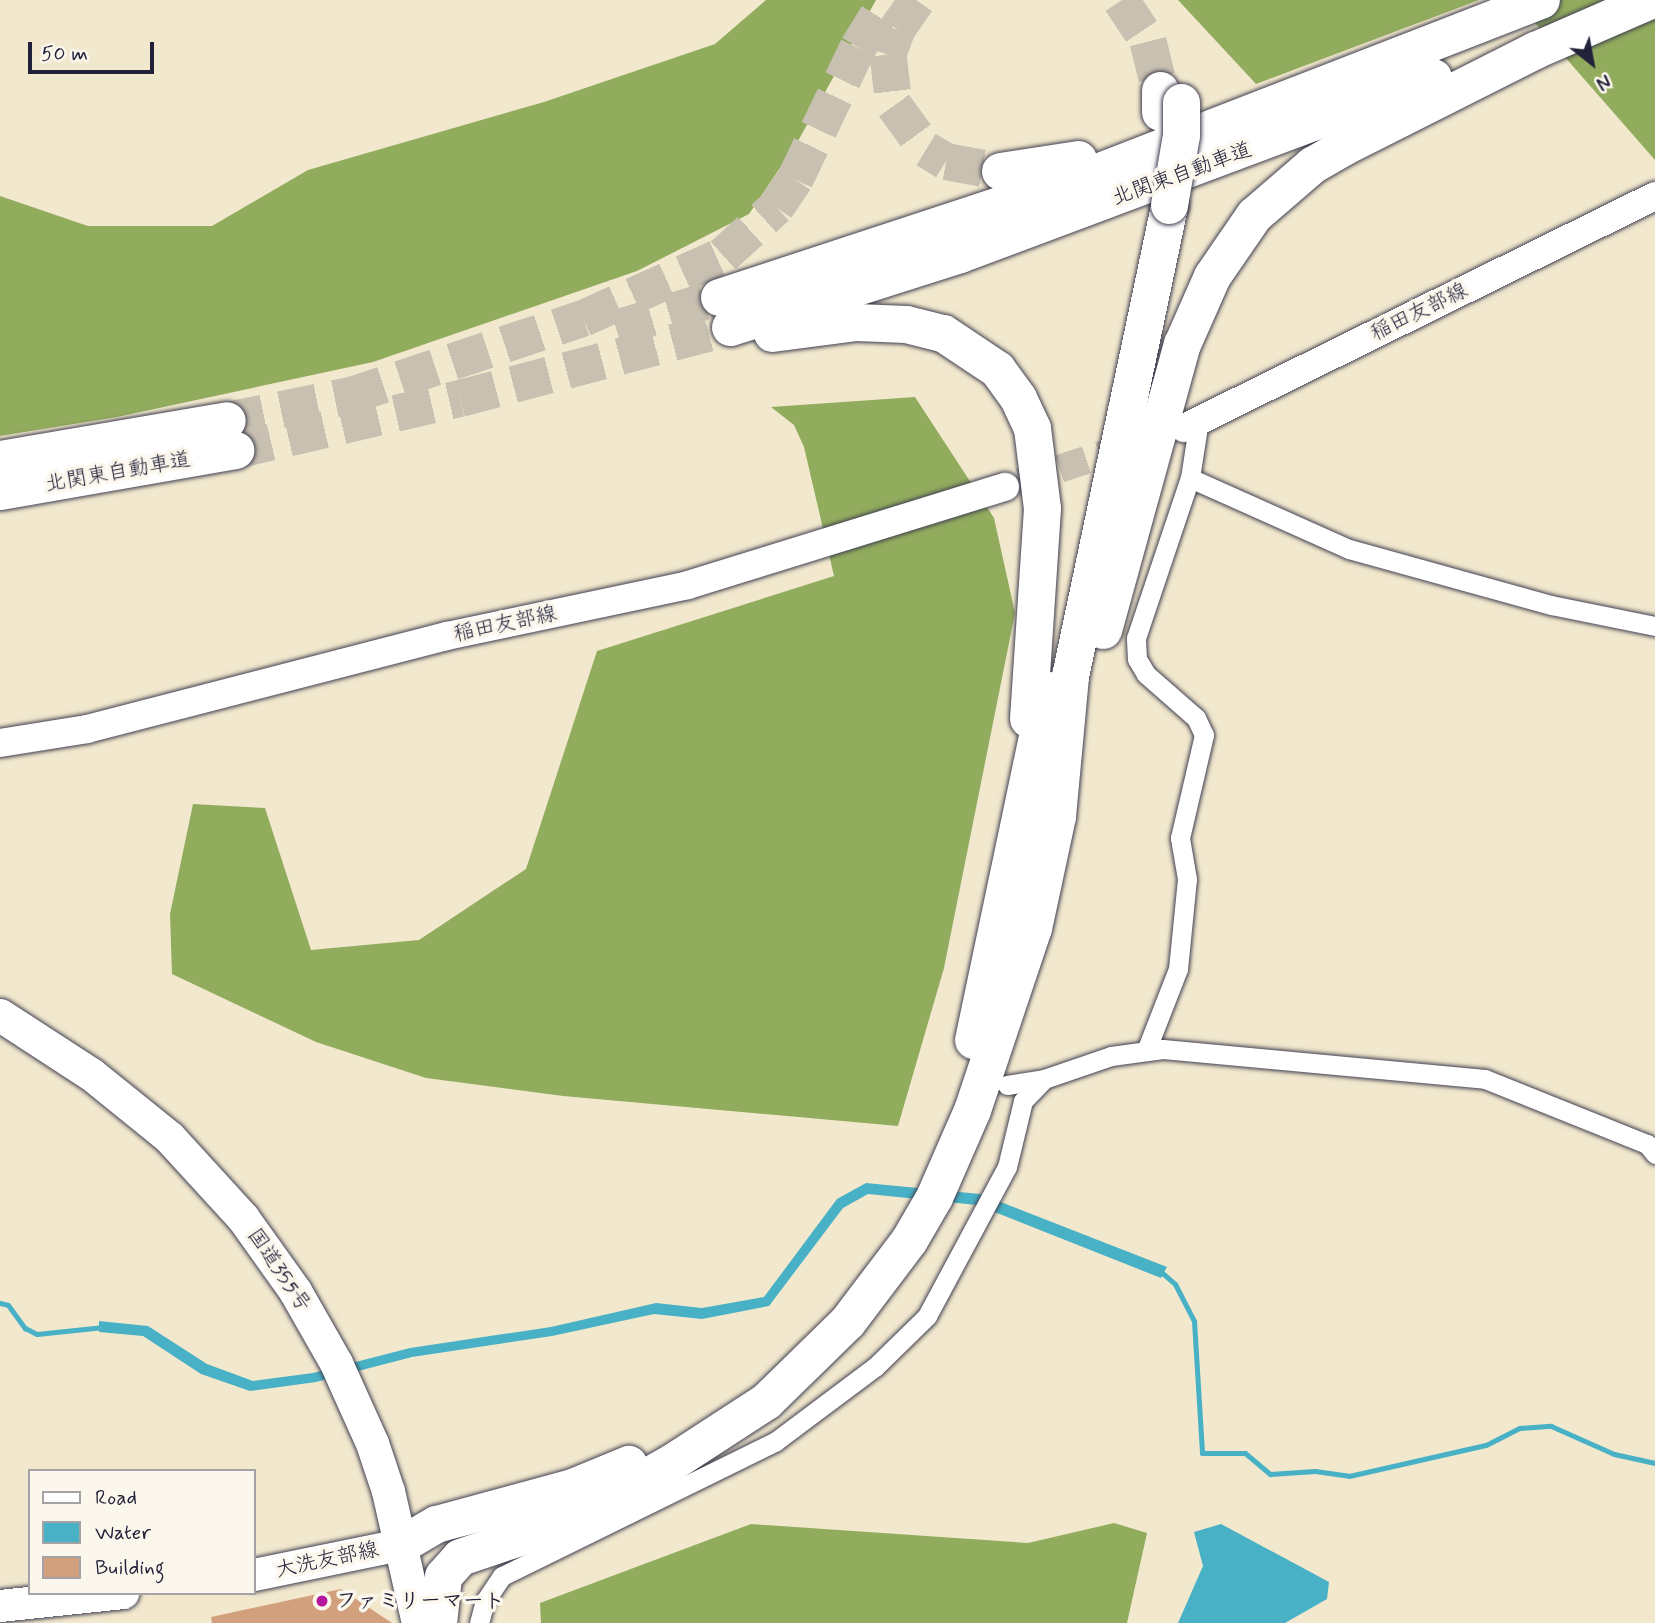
<!DOCTYPE html>
<html>
<head>
<meta charset="utf-8">
<style>
	body { margin:0 }
	#map { position:relative; width:1655px; height:1623px; overflow:hidden; background:#f2e8ce; font-family:Mynerve,"Klee One",sans-serif }
	div>[style] { position:absolute }
	.forest>* { inset:0; background:#92ac5e }
	.water>* { inset:0; background:#48b1c6 }
	.stream>* { height:5px; margin:-2.5px; padding:0 2.5px; transform-origin:2.5px; border-radius:2.5px; background:#48b1c6 }
	.building>* { inset:0; background:#d2a07c }
	.secondary-tunnel>* { height:28px; margin-top:-14px; transform-origin:0; background:repeating-linear-gradient(90deg,#c8c0b1 0 28px,transparent 0 42px) }
	.motorway-tunnel>* { height:37px; margin-top:-18.5px; transform-origin:0; background:repeating-linear-gradient(90deg,#c8c0b1 0 37px,transparent 0 55px) }
	.roads { filter:drop-shadow(0 0 2px #414051) drop-shadow(0 0 2px #414051) }
	.minor>* { height:19px; margin:-9.5px; padding:0 9.5px; transform-origin:9.5px; border-radius:9.5px; background:#fff }
	.secondary>* { height:28px; margin:-14px; padding:0 14px; transform-origin:14px; border-radius:14px; background:#fff }
	.primary>* { height:32px; margin:-16px; padding:0 16px; transform-origin:16px; border-radius:16px; background:#fff }
	.trunk>* { height:33px; margin:-16.5px; padding:0 16.5px; transform-origin:16.5px; border-radius:16.5px; background:#fff }
	.motorway>* { height:37px; margin:-18.5px; padding:0 18.5px; transform-origin:18.5px; border-radius:18.5px; background:#fff }
	.bridges { filter:drop-shadow(0 0 2px #414051) drop-shadow(0 0 2px #414051) }
	.motorway-bridge>* { height:37px; margin:-18.5px; padding:0 18.5px; transform-origin:18.5px; border-radius:18.5px; background:#fff }
	.dots>* { width:19px; height:19px; translate:-50% -50%; box-sizing:border-box; border:4px solid #fbf7ec; border-radius:50% }
	span { translate:-50% -50%; white-space:nowrap; text-align:center; line-height:1.15; -webkit-text-stroke:7px #fbf7ec; paint-order:stroke }
	.street-label { font-size:21px; color:#22223b }
	.poi-label { font-size:21px; color:#22223b; font-weight:700 }
	.left { translate:0 -50%; text-align:left }
	.legend { position:absolute; left:28px; top:1469px; width:228px; height:126px; box-sizing:border-box; background:#fbf7ec; border:2px solid #a4a2a5; margin:0; padding:9px 12px; list-style:none; font-size:21px; color:#22223b }
	.legend li { display:flex; align-items:center; gap:14px; height:35px }
	.legend b { width:35px; border:2px solid #a4a2a5 }
	.north { position:absolute; left:1557px; top:28px; width:70px; height:70px; -webkit-text-stroke:5px #fbf7ec; paint-order:stroke; rotate:149deg; font-size:19px; font-weight:700; line-height:28px; text-align:center; color:#22223b }
	.north::after { content:''; display:block; margin:auto; width:24px; height:32px; background:#22223b; clip-path:polygon(50% 0,100% 100%,50% 72%,0 100%) }
	.scale { position:absolute; left:28px; top:42px; width:126px; height:32px; box-sizing:border-box; border:4px solid #22223b; border-top:0; padding-left:9px; font-size:21px; line-height:24px; white-space:nowrap; color:#22223b; -webkit-text-stroke:5px #fbf7ec; paint-order:stroke }
</style>
</head>
<body>
<div id="map">
	<div class="forest">
		<div style="clip-path:polygon(766px 0,876px 0,798px 141px,749px 214px,637px 271px,373px 362px,117px 417px,0 436px,0 196px,88px 226px,212px 226px,308px 170px,544px 102px,715px 44px)"></div>
		<div style="clip-path:polygon(1178px 0,1479px 0,1256px 84px)"></div>
		<div style="clip-path:polygon(1515px 0,1655px 0,1655px 160px)"></div>
		<div style="clip-path:polygon(915px 397px,994px 518px,1015px 613px,944px 968px,898px 1126px,563px 1096px,426px 1078px,316px 1042px,172px 974px,170px 914px,193px 804px,265px 808px,311px 950px,419px 940px,526px 869px,597px 651px,834px 576px,804px 447px,794px 425px,771px 407px)"></div>
		<div style="clip-path:polygon(1114px 1523px,1147px 1533px,1127px 1623px,541px 1623px,540px 1603px,751px 1524px,1028px 1543px)"></div>
	</div>
	<div class="water">
		<div style="clip-path:polygon(866px 1183px,980px 1194px,1167px 1267px,1161px 1278px,977px 1205px,868px 1194px,843px 1208px,769px 1306px,702px 1319px,654px 1314px,552px 1336px,412px 1357px,316px 1382px,250px 1391px,201px 1374px,143px 1336px,99px 1332px,99px 1321px,148px 1326px,207px 1364px,253px 1381px,313px 1373px,410px 1348px,551px 1327px,656px 1303px,702px 1308px,764px 1297px,837px 1199px)"></div>
		<div style="clip-path:polygon(1221px 1524px,1329px 1582px,1327px 1599px,1285px 1623px,1178px 1623px,1203px 1566px,1194px 1532px)"></div>
	</div>
	<div class="stream">
		<div style="left:1159px;top:1270px;width:21px;rotate:41deg"></div>
		<div style="left:1175px;top:1284px;width:42px;rotate:62.8deg"></div>
		<div style="left:1194px;top:1321px;width:132px;rotate:86.5deg"></div>
		<div style="left:1202px;top:1453px;width:43px"></div>
		<div style="left:1245px;top:1453px;width:33px;rotate:40deg"></div>
		<div style="left:1270px;top:1474px;width:45px;rotate:-3.8deg"></div>
		<div style="left:1315px;top:1471px;width:34px;rotate:8deg"></div>
		<div style="left:1349px;top:1476px;width:140px;rotate:-12.8deg"></div>
		<div style="left:1486px;top:1445px;width:38px;rotate:-27deg"></div>
		<div style="left:1520px;top:1428px;width:31px;rotate:-4deg"></div>
		<div style="left:1551px;top:1426px;width:69px;rotate:24deg"></div>
		<div style="left:1614px;top:1454px;width:42px;rotate:12.4deg"></div>
		<div style="left:0;top:1303px;width:8px;rotate:14deg"></div>
		<div style="left:8px;top:1305px;width:29px;rotate:54deg"></div>
		<div style="left:25px;top:1328px;width:13px;rotate:27deg"></div>
		<div style="left:37px;top:1334px;width:67px;rotate:-6deg"></div>
	</div>
	<div class="building">
		<div style="clip-path:polygon(341px 1589px,392px 1623px,212px 1623px,211px 1617px)"></div>
	</div>
	<div class="secondary-tunnel">
		<div style="left:1020px;top:482px;width:117px;rotate:-18.4deg"></div>
	</div>
	<div class="motorway-tunnel">
		<div style="left:917px;top:0;width:35px;rotate:125deg"></div>
		<div style="left:897px;top:29px;width:27px;rotate:110deg"></div>
		<div style="left:888px;top:54px;width:51px;rotate:83.3deg"></div>
		<div style="left:894px;top:105px;width:54px;rotate:54deg"></div>
		<div style="left:926px;top:149px;width:23px;rotate:31deg"></div>
		<div style="left:946px;top:161px;width:55px;rotate:10.5deg"></div>
		<div style="left:1121px;top:0;width:49px;rotate:56.6deg"></div>
		<div style="left:1148px;top:41px;width:50px;rotate:76.2deg"></div>
		<div style="left:616px;top:328px;width:108px;rotate:-16.8deg"></div>
		<div style="left:348px;top:396px;width:248px;rotate:-18.4deg"></div>
		<div style="left:583px;top:318px;width:154px;rotate:-24.2deg"></div>
		<div style="left:723px;top:255px;width:72px;rotate:-42.2deg"></div>
		<div style="left:776px;top:207px;width:34px;rotate:-56deg"></div>
		<div style="left:795px;top:179px;width:146px;rotate:-64.5deg"></div>
		<div style="left:858px;top:47px;width:55px;rotate:-58.3deg"></div>
		<div style="left:227px;top:420px;width:146px;rotate:-11.5deg"></div>
		<div style="left:235px;top:450px;width:231px;rotate:-13deg"></div>
		<div style="left:460px;top:398px;width:279px;rotate:-14.7deg"></div>
	</div>
	<div class="roads">
		<div class="minor">
			<div style="left:1190px;top:478px;width:174px;rotate:24.1deg"></div>
			<div style="left:1349px;top:549px;width:210px;rotate:15.5deg"></div>
			<div style="left:1551px;top:605px;width:106px;rotate:11.4deg"></div>
			<div style="left:1146px;top:1051px;width:88px;rotate:-68.7deg"></div>
			<div style="left:1178px;top:969px;width:90px;rotate:-84.3deg"></div>
			<div style="left:1187px;top:879px;width:42px;rotate:-99.7deg"></div>
			<div style="left:1180px;top:838px;width:106px;rotate:-76.9deg"></div>
			<div style="left:1204px;top:735px;width:19px;rotate:-115deg"></div>
			<div style="left:1196px;top:718px;width:67px;rotate:-138.7deg"></div>
			<div style="left:1146px;top:674px;width:17px;rotate:-121deg"></div>
			<div style="left:1137px;top:659px;width:21px;rotate:-93deg"></div>
			<div style="left:1136px;top:638px;width:169px;rotate:-71.4deg"></div>
			<div style="left:1190px;top:478px;width:59px;rotate:-81.2deg"></div>
			<div style="left:1007px;top:1085px;width:37px;rotate:-9deg"></div>
			<div style="left:1044px;top:1079px;width:71px;rotate:-18.9deg"></div>
			<div style="left:1111px;top:1056px;width:52px;rotate:-7.7deg"></div>
			<div style="left:1163px;top:1049px;width:323px;rotate:5.3deg"></div>
			<div style="left:1485px;top:1079px;width:175px;rotate:21.9deg"></div>
			<div style="left:1647px;top:1144px;width:13px;rotate:51deg"></div>
			<div style="left:479px;top:1623px;width:23px;rotate:-75deg"></div>
			<div style="left:485px;top:1601px;width:30px;rotate:-56deg"></div>
			<div style="left:502px;top:1576px;width:305px;rotate:-26.2deg"></div>
			<div style="left:776px;top:1441px;width:124px;rotate:-36.8deg"></div>
			<div style="left:875px;top:1367px;width:73px;rotate:-44.4deg"></div>
			<div style="left:927px;top:1316px;width:169px;rotate:-61.8deg"></div>
			<div style="left:1007px;top:1167px;width:68px;rotate:-76.4deg"></div>
			<div style="left:1023px;top:1101px;width:30px;rotate:-46deg"></div>
		</div>
		<div class="secondary">
			<div style="left:1184px;top:428px;width:525px;rotate:-26.22deg"></div>
			<div style="left:0;top:743px;width:88px;rotate:-9.1deg"></div>
			<div style="left:87px;top:729px;width:372px;rotate:-14.5deg"></div>
			<div style="left:447px;top:636px;width:246px;rotate:-11.9deg"></div>
			<div style="left:688px;top:585px;width:332px;rotate:-17.2deg"></div>
		</div>
		<div class="primary">
			<div style="left:254px;top:1575px;width:149px;rotate:-11.6deg"></div>
			<div style="left:0;top:1606px;width:124px;rotate:-6deg"></div>
		</div>
		<div class="trunk">
			<div style="left:0;top:1015px;width:108px;rotate:33deg"></div>
			<div style="left:91px;top:1074px;width:100px;rotate:38.9deg"></div>
			<div style="left:169px;top:1137px;width:110px;rotate:47.6deg"></div>
			<div style="left:243px;top:1218px;width:90px;rotate:54.5deg"></div>
			<div style="left:295px;top:1291px;width:83px;rotate:60.3deg"></div>
			<div style="left:336px;top:1363px;width:88px;rotate:65.8deg"></div>
			<div style="left:372px;top:1443px;width:51px;rotate:71.6deg"></div>
			<div style="left:388px;top:1491px;width:135px;rotate:77.2deg"></div>
		</div>
		<div class="motorway">
			<div style="left:1160px;top:90px;width:22px;rotate:90deg"></div>
			<div style="left:1000px;top:171px;width:79px;rotate:-8.7deg"></div>
			<div style="left:719px;top:297px;width:384px;rotate:-18.2deg"></div>
			<div style="left:1084px;top:177px;width:490px;rotate:-21.2deg"></div>
			<div style="left:730px;top:327px;width:241px;rotate:-17.6deg"></div>
			<div style="left:960px;top:254px;width:505px;rotate:-20.52deg"></div>
			<div style="left:772px;top:333px;width:85px;rotate:-7.5deg"></div>
			<div style="left:856px;top:322px;width:50px;rotate:2.3deg"></div>
			<div style="left:906px;top:324px;width:38px;rotate:14deg"></div>
			<div style="left:943px;top:333px;width:65px;rotate:33.7deg"></div>
			<div style="left:997px;top:369px;width:36px;rotate:54deg"></div>
			<div style="left:1018px;top:398px;width:33px;rotate:65deg"></div>
			<div style="left:1032px;top:428px;width:81px;rotate:82.9deg"></div>
			<div style="left:1042px;top:508px;width:211px;rotate:93.8deg"></div>
			<div style="left:0;top:459px;width:230px;rotate:-9.7deg"></div>
			<div style="left:0;top:491px;width:239px;rotate:-9.9deg"></div>
			<div style="left:1103px;top:630px;width:297px;rotate:-74.6deg"></div>
			<div style="left:1182px;top:344px;width:74px;rotate:-66.2deg"></div>
			<div style="left:1212px;top:276px;width:74px;rotate:-55.5deg"></div>
			<div style="left:1254px;top:215px;width:77px;rotate:-40.8deg"></div>
			<div style="left:1312px;top:165px;width:38px;rotate:-30deg"></div>
			<div style="left:1345px;top:146px;width:213px;rotate:-26.8deg"></div>
			<div style="left:1535px;top:50px;width:125px;rotate:-23.5deg"></div>
			<div style="left:973px;top:1040px;width:358px;rotate:-78.1deg"></div>
			<div style="left:400px;top:1545px;width:42px;rotate:-30.3deg"></div>
			<div style="left:436px;top:1524px;width:141px;rotate:-15.2deg"></div>
			<div style="left:572px;top:1487px;width:61px;rotate:-22.3deg"></div>
			<div style="left:438px;top:1623px;width:47px;rotate:-83.9deg"></div>
			<div style="left:443px;top:1576px;width:25px;rotate:-48deg"></div>
			<div style="left:460px;top:1557px;width:115px;rotate:-18.7deg"></div>
			<div style="left:569px;top:1520px;width:118px;rotate:-29.4deg"></div>
			<div style="left:672px;top:1462px;width:112px;rotate:-33deg"></div>
			<div style="left:766px;top:1401px;width:113px;rotate:-44.3deg"></div>
			<div style="left:847px;top:1322px;width:103px;rotate:-52.9deg"></div>
			<div style="left:909px;top:1240px;width:50px;rotate:-59.8deg"></div>
			<div style="left:934px;top:1197px;width:95px;rotate:-66.4deg"></div>
			<div style="left:972px;top:1110px;width:192px;rotate:-71.5deg"></div>
			<div style="left:1033px;top:928px;width:115px;rotate:-77.9deg"></div>
			<div style="left:1057px;top:816px;width:141px;rotate:-84.7deg"></div>
			<div style="left:1070px;top:676px;width:481px;rotate:-78.1deg"></div>
		</div>
	</div>
	<div class="bridges">
		<div class="motorway-bridge">
			<div style="left:1169px;top:205px;width:71px;rotate:-80.3deg"></div>
			<div style="left:1181px;top:135px;width:33px;rotate:-90deg"></div>
		</div>
	</div>
	<div class="dots">
		<div style="left:322px;top:1601px;background:#b5179e"></div>
	</div>
	<div class="street-label">
		<span style="left:1182px;top:174px;rotate:-20deg">北関東自動車道</span>
		<span style="left:1419px;top:312px;rotate:-26deg">稲田友部線</span>
		<span style="left:118px;top:472px;rotate:-10deg">北関東自動車道</span>
		<span style="left:505px;top:624px;rotate:-12deg">稲田友部線</span>
		<span style="left:279px;top:1270px;rotate:56deg">国道355号</span>
		<span style="left:327px;top:1560px;rotate:-12deg">大洗友部線</span>
	</div>
	<div class="poi-label">
		<span class="left" style="left:336px;top:1601px">ファミリーマート</span>
	</div>
	<ul class="legend">
	<li><b style="height:9px;background:#fff"></b>Road</li>
	<li><b style="height:19px;background:#48b1c6"></b>Water</li>
	<li><b style="height:19px;background:#d2a07c"></b>Building</li>
	</ul>
	<div class="north">N</div>
	<div class="scale">50 m</div>
</div>
</body>
</html>
